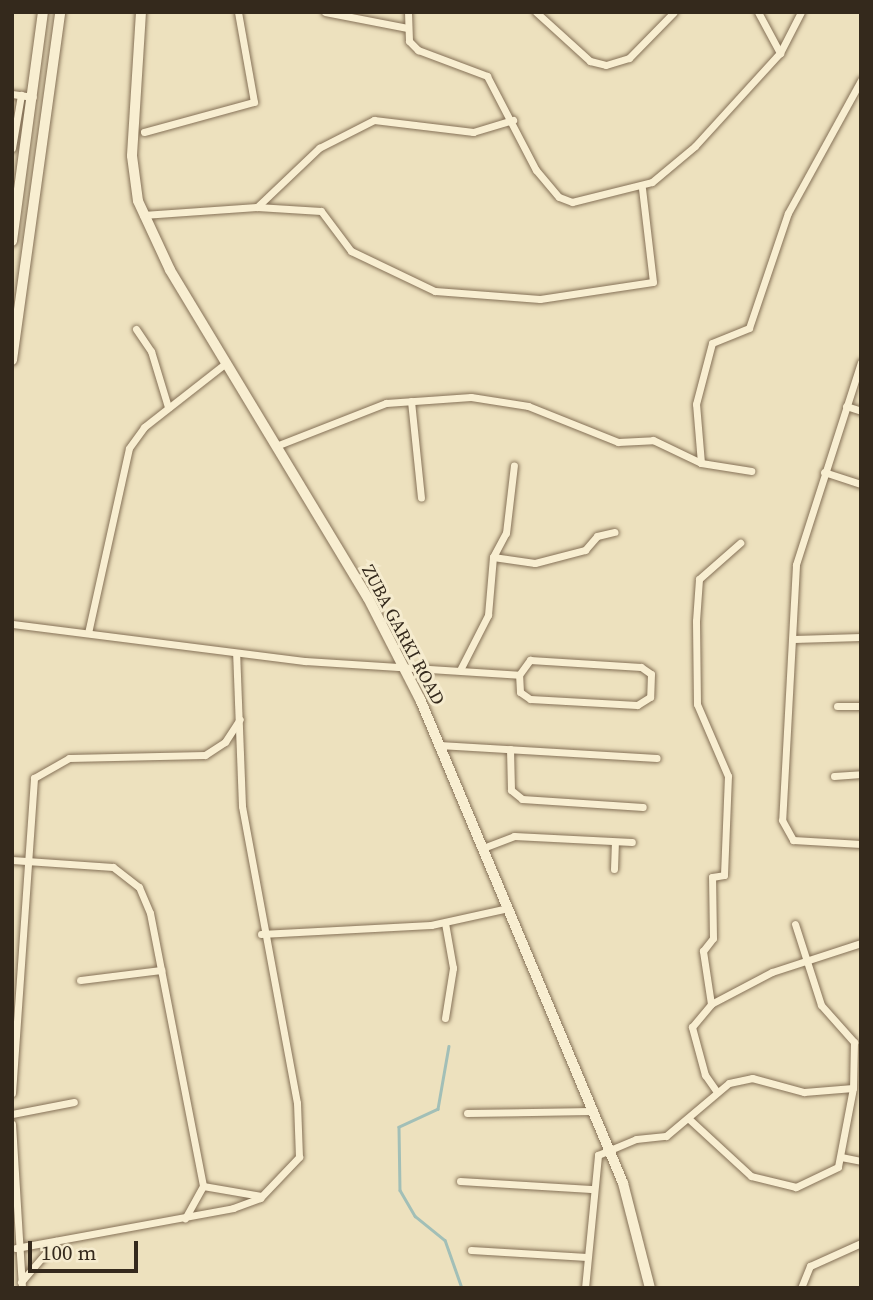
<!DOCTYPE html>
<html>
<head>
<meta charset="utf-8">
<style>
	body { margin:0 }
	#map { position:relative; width:873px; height:1300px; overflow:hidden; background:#ede1be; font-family:"Source Serif 4",serif }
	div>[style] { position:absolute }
	.stream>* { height:2.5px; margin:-1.25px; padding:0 1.25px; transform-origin:1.25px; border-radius:1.25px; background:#a2bfb7 }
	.roads { filter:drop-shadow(0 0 2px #857157) drop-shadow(0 0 2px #857157) }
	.minor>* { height:7px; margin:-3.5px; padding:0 3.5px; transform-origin:3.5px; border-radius:3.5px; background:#f8eed1 }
	.secondary>* { height:10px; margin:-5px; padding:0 5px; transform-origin:5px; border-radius:5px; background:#f8eed1 }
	span { translate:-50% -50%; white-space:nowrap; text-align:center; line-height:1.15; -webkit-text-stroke:6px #f5ebce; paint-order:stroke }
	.street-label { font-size:18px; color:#34291c }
	.frame { position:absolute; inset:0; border:14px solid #34291c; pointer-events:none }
	.scale { position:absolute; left:28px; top:1241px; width:110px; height:32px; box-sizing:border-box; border:4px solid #34291c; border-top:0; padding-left:9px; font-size:21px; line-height:24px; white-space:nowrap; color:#34291c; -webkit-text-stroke:5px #f5ebce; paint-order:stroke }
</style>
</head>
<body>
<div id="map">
	<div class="stream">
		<div style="left:449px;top:1046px;width:64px;rotate:99.9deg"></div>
		<div style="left:438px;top:1109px;width:43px;rotate:155.2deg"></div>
		<div style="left:399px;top:1127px;width:63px;rotate:89.1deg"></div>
		<div style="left:400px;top:1190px;width:30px;rotate:60deg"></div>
		<div style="left:415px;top:1216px;width:38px;rotate:39deg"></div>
		<div style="left:445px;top:1240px;width:51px;rotate:70.5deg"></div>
	</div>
	<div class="roads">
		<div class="minor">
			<div style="left:325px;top:12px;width:84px;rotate:11deg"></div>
			<div style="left:408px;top:12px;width:29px;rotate:88deg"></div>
			<div style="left:409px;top:41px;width:13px;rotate:45deg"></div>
			<div style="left:418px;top:50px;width:74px;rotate:20.6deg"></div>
			<div style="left:487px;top:76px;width:106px;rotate:62.5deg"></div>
			<div style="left:536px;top:170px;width:35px;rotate:50deg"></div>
			<div style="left:559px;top:197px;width:14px;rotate:21deg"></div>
			<div style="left:572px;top:202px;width:82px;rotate:-14deg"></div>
			<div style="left:652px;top:182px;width:56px;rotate:-39.9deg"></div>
			<div style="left:695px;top:146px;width:126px;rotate:-47.6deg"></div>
			<div style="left:780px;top:53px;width:46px;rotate:-62.9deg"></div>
			<div style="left:536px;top:12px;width:73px;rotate:42.2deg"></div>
			<div style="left:590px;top:61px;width:16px;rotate:14deg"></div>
			<div style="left:606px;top:65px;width:24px;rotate:-17deg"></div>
			<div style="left:629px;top:58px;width:64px;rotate:-45.6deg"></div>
			<div style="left:758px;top:12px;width:47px;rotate:61.8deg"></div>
			<div style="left:12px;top:94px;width:21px;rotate:8deg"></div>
			<div style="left:144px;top:132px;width:114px;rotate:-15.3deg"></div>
			<div style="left:254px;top:102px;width:91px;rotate:-100.1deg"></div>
			<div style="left:12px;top:148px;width:54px;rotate:-80.4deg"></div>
			<div style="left:257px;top:207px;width:64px;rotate:3.6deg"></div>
			<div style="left:321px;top:211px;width:50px;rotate:53.1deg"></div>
			<div style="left:351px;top:251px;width:93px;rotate:25.5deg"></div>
			<div style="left:435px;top:291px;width:105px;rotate:4.4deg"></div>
			<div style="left:540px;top:299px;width:114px;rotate:-8.6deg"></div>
			<div style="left:653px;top:282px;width:94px;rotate:-96.7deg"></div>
			<div style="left:143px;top:215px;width:114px;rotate:-4deg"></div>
			<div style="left:257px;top:207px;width:86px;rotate:-43.6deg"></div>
			<div style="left:319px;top:148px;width:62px;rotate:-27deg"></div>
			<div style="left:374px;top:120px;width:100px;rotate:6.9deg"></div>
			<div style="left:473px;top:132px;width:42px;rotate:-16.7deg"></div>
			<div style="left:136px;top:329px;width:27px;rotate:56deg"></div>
			<div style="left:151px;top:351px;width:59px;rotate:73.1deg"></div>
			<div style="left:861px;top:362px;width:213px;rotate:107.8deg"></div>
			<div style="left:796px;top:565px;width:255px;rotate:93.1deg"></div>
			<div style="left:782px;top:820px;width:23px;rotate:61deg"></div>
			<div style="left:793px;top:840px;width:68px;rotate:3.4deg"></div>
			<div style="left:411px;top:401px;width:97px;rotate:84.1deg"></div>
			<div style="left:846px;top:406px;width:16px;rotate:18deg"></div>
			<div style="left:276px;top:446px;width:118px;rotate:-21.4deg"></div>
			<div style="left:386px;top:403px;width:85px;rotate:-4deg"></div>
			<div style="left:471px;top:397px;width:58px;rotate:9deg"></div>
			<div style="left:528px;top:406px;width:97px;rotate:21.8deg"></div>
			<div style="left:618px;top:442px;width:35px;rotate:-3deg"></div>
			<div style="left:653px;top:440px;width:53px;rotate:25.6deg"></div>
			<div style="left:701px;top:463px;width:59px;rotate:-94.8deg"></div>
			<div style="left:696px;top:404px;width:63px;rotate:-75.3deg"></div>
			<div style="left:712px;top:343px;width:40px;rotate:-22deg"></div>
			<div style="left:749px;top:328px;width:121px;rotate:-71.3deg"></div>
			<div style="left:788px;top:213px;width:152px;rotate:-61.2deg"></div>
			<div style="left:701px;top:463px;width:51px;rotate:9.1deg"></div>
			<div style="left:824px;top:472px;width:39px;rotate:18deg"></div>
			<div style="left:493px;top:557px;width:42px;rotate:8.1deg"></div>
			<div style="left:535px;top:563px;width:52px;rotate:-14.6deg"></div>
			<div style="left:585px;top:550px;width:18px;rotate:-49deg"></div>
			<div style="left:597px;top:536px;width:18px;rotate:-13deg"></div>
			<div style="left:12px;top:624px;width:295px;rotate:7.2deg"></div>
			<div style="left:305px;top:661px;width:214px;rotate:3.7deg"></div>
			<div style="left:88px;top:633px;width:189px;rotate:-77.5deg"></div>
			<div style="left:129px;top:448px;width:26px;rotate:-54deg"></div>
			<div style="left:144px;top:427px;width:104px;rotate:-38deg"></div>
			<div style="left:794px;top:639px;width:67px;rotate:-1.7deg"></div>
			<div style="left:530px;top:660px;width:111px;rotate:3.6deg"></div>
			<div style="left:641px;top:667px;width:12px;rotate:35deg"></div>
			<div style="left:651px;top:674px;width:23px;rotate:92deg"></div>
			<div style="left:650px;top:697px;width:15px;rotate:148deg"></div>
			<div style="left:637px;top:705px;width:107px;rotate:-176.8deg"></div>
			<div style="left:530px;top:699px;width:12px;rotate:-145deg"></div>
			<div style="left:520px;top:692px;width:17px;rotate:-93deg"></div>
			<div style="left:519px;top:675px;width:19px;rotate:-54deg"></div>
			<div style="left:460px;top:670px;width:62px;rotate:-63deg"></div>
			<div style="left:488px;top:615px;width:58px;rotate:-85.1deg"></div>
			<div style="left:493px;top:557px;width:27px;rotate:-62deg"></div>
			<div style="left:506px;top:533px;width:68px;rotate:-83.3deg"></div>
			<div style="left:837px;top:706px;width:24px"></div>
			<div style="left:439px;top:745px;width:218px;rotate:3.4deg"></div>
			<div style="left:510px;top:749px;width:41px;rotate:88.6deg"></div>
			<div style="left:511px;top:790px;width:14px;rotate:39deg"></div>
			<div style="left:522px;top:799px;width:121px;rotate:3.8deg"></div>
			<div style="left:834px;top:776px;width:27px;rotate:-4deg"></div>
			<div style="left:483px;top:848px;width:33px;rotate:-21deg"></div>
			<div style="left:514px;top:836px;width:118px;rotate:2.9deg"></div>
			<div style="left:12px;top:860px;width:101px;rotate:4deg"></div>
			<div style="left:113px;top:867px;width:33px;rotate:38deg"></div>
			<div style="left:139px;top:887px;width:28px;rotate:67deg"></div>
			<div style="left:150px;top:913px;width:278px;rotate:79deg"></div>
			<div style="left:203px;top:1186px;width:37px;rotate:119deg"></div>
			<div style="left:614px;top:869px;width:26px;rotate:-88deg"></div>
			<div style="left:795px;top:924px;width:85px;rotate:72.2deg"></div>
			<div style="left:821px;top:1005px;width:50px;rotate:48.3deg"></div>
			<div style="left:854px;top:1042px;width:46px;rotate:91.2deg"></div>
			<div style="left:261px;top:934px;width:170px;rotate:-3deg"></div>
			<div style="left:431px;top:925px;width:79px;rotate:-12.4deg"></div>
			<div style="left:80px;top:980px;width:82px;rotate:-7deg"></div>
			<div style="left:711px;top:1004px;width:54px;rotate:-98.6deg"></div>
			<div style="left:703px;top:951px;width:16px;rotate:-52deg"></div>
			<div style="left:713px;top:938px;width:61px;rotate:-90.9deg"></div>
			<div style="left:712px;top:877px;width:12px;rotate:-9deg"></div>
			<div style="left:724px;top:875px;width:99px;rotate:-87.7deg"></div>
			<div style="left:728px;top:776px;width:78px;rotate:-113.3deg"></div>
			<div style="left:697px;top:704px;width:83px;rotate:-90.7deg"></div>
			<div style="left:696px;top:621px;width:42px;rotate:-85.9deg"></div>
			<div style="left:699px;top:579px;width:55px;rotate:-41.3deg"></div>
			<div style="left:445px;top:1018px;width:51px;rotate:-80.9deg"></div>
			<div style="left:453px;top:968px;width:46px;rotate:-100.1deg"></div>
			<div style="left:717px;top:1092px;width:21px;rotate:-125deg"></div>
			<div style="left:705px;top:1075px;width:50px;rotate:-105.2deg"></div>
			<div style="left:692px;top:1027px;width:30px;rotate:-50deg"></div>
			<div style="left:711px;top:1004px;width:69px;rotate:-27.7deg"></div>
			<div style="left:772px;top:972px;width:94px;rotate:-18deg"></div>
			<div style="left:12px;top:1093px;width:316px;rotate:-86deg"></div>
			<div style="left:34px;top:778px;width:40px;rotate:-29.7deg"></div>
			<div style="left:69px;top:758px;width:136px;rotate:-1.3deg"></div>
			<div style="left:205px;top:755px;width:24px;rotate:-33deg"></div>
			<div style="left:225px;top:742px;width:27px;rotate:-57deg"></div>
			<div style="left:467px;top:1113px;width:124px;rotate:-0.9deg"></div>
			<div style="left:12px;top:1114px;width:63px;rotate:-11deg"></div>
			<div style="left:12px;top:1124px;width:164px;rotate:86.5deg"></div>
			<div style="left:841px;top:1157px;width:20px;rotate:11deg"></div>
			<div style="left:460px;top:1181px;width:131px;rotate:3.5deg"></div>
			<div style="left:203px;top:1186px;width:59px;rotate:9.8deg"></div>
			<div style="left:16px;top:1248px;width:221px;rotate:-10.4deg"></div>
			<div style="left:233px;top:1208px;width:29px;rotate:-20deg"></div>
			<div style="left:260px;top:1198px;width:57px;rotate:-46.4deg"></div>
			<div style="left:299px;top:1157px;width:54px;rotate:-92.1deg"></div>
			<div style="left:297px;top:1103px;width:302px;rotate:-100.5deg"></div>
			<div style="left:242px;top:806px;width:153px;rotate:-92.2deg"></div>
			<div style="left:471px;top:1250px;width:116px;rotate:3.5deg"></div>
			<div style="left:21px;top:1282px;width:54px;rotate:-49.5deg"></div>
			<div style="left:585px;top:1288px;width:134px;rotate:-84.4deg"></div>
			<div style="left:598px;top:1155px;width:41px;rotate:-22.8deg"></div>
			<div style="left:636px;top:1139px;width:30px;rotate:-6deg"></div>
			<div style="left:666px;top:1136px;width:82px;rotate:-40.1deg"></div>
			<div style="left:729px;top:1083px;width:24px;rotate:-12deg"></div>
			<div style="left:752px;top:1078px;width:54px;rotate:15.1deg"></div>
			<div style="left:804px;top:1092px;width:49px;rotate:-4.7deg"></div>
			<div style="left:853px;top:1088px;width:80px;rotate:100.8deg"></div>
			<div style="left:838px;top:1167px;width:47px;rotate:154.5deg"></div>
			<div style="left:796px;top:1187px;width:46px;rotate:-166.3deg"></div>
			<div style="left:751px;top:1176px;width:84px;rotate:-137.4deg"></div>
			<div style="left:801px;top:1288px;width:24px;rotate:-68deg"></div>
			<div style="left:810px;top:1266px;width:56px;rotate:-24.3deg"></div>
		</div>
		<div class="secondary">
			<div style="left:141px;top:12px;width:144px;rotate:93.6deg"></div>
			<div style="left:132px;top:156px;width:45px;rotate:82.4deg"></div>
			<div style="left:138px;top:201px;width:76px;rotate:65.1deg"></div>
			<div style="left:170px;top:270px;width:383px;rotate:58.9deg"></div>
			<div style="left:368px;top:598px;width:114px;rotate:62.8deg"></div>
			<div style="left:420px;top:699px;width:525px;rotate:67.25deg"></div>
			<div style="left:623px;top:1183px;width:108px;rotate:75.6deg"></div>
			<div style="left:12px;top:241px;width:231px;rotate:-82.3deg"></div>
			<div style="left:12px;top:360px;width:351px;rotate:-82.1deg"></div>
		</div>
	</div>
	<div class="street-label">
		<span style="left:403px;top:635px;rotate:62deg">ZUBA GARKI ROAD</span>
	</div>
	<div class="frame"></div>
	<div class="scale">100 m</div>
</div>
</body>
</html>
